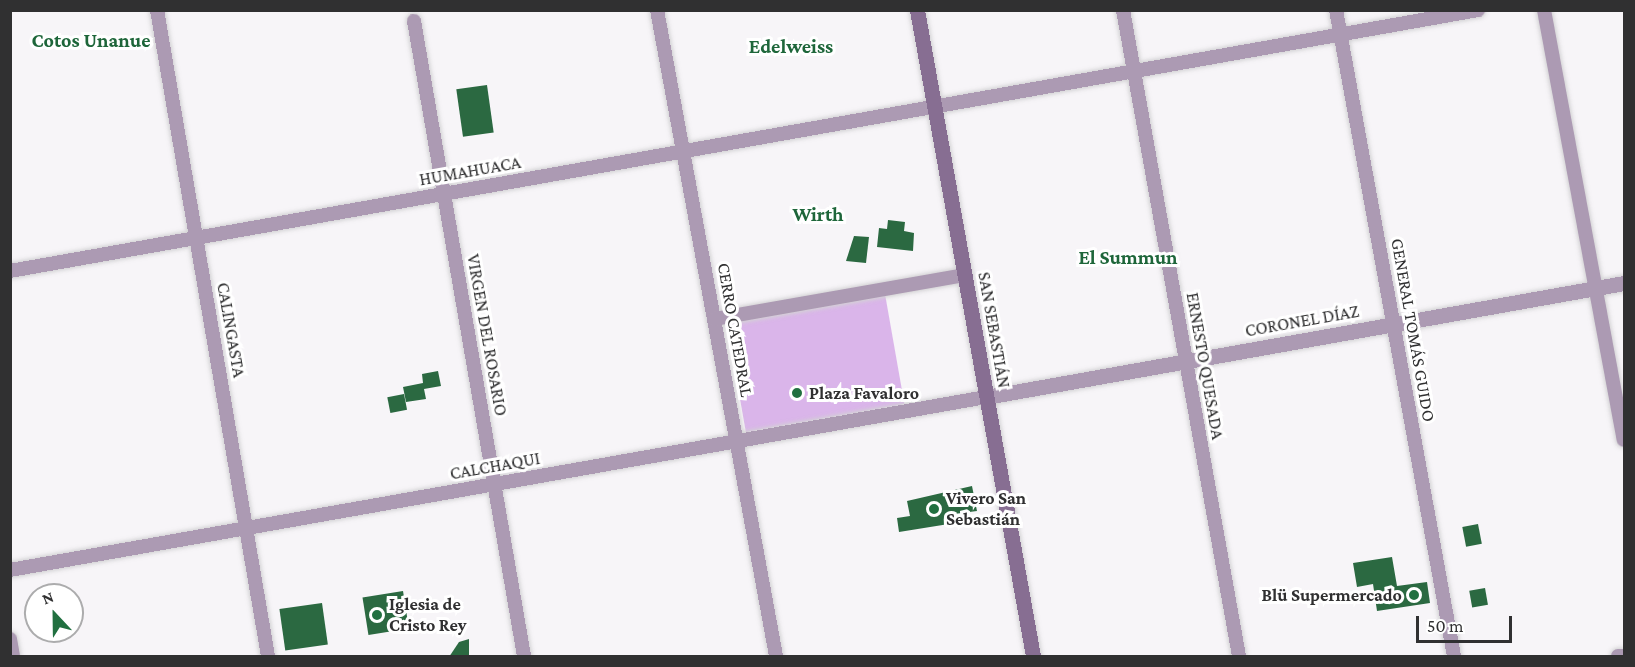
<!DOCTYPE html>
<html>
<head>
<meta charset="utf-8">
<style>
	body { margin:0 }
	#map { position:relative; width:1635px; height:667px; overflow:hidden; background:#f7f5f8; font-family:"Crimson Pro",serif }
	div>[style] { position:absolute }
	.green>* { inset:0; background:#dab5ea; transform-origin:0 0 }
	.building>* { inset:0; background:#2b6941; transform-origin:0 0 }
	.roads { filter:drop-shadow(0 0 2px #d3d2d4) drop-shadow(0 0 2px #d3d2d4) }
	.minor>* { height:14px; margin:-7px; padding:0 7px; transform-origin:7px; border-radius:7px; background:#ac9ab3 }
	.tertiary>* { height:15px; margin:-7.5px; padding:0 7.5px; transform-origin:7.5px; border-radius:7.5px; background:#ac9ab3 }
	.secondary>* { height:15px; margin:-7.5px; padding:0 7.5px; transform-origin:7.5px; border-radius:7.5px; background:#876e92 }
	.dots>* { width:16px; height:16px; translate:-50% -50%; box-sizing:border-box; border:3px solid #fff; border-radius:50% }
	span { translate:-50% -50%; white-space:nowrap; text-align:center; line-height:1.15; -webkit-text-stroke:6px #fff; paint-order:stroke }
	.street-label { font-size:18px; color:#303031 }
	.poi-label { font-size:18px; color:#303031; font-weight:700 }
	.left { translate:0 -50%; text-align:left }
	.right { translate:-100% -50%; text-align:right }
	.neighbourhood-label { font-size:20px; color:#1e663a; font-weight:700 }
	.frame { position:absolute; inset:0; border:12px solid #303031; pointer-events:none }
	.north { position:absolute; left:24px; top:583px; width:60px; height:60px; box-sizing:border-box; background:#fff; border:2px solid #acacad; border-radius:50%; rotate:338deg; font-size:16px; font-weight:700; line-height:24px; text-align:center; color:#303031 }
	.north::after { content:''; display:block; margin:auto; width:21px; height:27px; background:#217040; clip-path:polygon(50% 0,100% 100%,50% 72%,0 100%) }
	.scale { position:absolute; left:1416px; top:616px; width:96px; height:27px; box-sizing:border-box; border:3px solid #303031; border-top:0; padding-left:8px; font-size:18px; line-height:21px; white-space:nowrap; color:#303031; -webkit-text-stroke:4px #fff; paint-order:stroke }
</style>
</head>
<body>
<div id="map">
	<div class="green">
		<div style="left:885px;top:294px;width:112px;height:161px;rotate:80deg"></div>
	</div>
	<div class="building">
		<div style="left:487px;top:85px;width:48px;height:31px;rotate:82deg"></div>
		<div style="clip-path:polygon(888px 220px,905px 222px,904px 231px,914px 233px,913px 251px,877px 247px,879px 228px,887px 229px)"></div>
		<div style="clip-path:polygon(854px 236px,869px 237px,866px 263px,846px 261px)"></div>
		<div style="clip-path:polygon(438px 371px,441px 386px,424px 389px,426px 399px,406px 402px,403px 387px,423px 383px,422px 374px)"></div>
		<div style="left:404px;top:394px;width:16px;height:17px;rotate:79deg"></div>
		<div style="clip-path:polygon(972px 486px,977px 511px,954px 514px,955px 523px,899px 532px,897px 518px,910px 516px,907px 501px)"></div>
		<div style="left:1478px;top:524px;width:20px;height:16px;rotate:79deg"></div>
		<div style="clip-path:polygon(1392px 557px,1397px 586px,1427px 582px,1430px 603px,1377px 611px,1373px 584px,1357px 587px,1353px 563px)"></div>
		<div style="left:1485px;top:588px;width:17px;height:16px;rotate:80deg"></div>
		<div style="left:403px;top:591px;width:38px;height:41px;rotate:81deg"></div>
		<div style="left:322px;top:603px;width:42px;height:43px;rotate:82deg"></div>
		<div style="clip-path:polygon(469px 639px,469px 657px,449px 657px,459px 642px)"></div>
	</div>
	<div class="roads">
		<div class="minor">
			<div style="left:157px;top:10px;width:655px;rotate:80.25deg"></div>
			<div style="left:657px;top:10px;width:657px;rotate:79.56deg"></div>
			<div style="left:1123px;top:10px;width:656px;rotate:79.82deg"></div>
			<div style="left:1336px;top:10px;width:657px;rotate:79.65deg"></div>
			<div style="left:1544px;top:10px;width:437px;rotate:79.5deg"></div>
			<div style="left:414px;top:21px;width:644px;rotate:80.17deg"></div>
			<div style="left:10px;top:271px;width:1491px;rotate:-10.08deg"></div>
			<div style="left:715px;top:319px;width:253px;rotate:-10deg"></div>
			<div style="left:10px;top:570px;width:991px;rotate:-10.05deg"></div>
			<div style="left:10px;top:639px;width:17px;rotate:80deg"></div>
			<div style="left:1618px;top:656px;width:6px"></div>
		</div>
		<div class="tertiary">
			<div style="left:986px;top:397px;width:648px;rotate:-10.13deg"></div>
		</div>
		<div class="secondary">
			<div style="left:917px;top:10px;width:656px;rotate:79.82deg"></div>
		</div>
	</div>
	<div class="dots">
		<div style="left:797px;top:393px;background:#217040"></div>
		<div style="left:934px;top:509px;background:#217040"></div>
		<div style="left:1414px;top:595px;background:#217040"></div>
		<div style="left:377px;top:615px;background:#217040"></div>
	</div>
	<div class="street-label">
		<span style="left:470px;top:171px;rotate:-10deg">HUMAHUACA</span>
		<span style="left:1302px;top:321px;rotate:-10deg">CORONEL DÍAZ</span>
		<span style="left:231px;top:330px;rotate:80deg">CALINGASTA</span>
		<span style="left:735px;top:330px;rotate:80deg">CERRO CATEDRAL</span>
		<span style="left:994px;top:330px;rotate:80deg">SAN SEBASTIÁN</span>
		<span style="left:1413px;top:330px;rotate:80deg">GENERAL TOMÁS GUIDO</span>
		<span style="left:487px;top:335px;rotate:80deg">VIRGEN DEL ROSARIO</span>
		<span style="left:1205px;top:366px;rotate:80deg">ERNESTO QUESADA</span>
		<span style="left:495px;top:466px;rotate:-10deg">CALCHAQUI</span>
	</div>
	<div class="poi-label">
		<span class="left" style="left:809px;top:393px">Plaza Favaloro</span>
		<span class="left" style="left:946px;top:509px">Vivero San<br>Sebastián</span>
		<span class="right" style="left:1402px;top:595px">Blü Supermercado</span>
		<span class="left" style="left:389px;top:615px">Iglesia de<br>Cristo Rey</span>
	</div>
	<div class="neighbourhood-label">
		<span style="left:91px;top:40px">Cotos Unanue</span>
		<span style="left:791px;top:46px">Edelweiss</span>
		<span style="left:818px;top:214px">Wirth</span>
		<span style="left:1128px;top:257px">El Summun</span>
	</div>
	<div class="frame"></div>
	<div class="north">N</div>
	<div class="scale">50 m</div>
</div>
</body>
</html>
